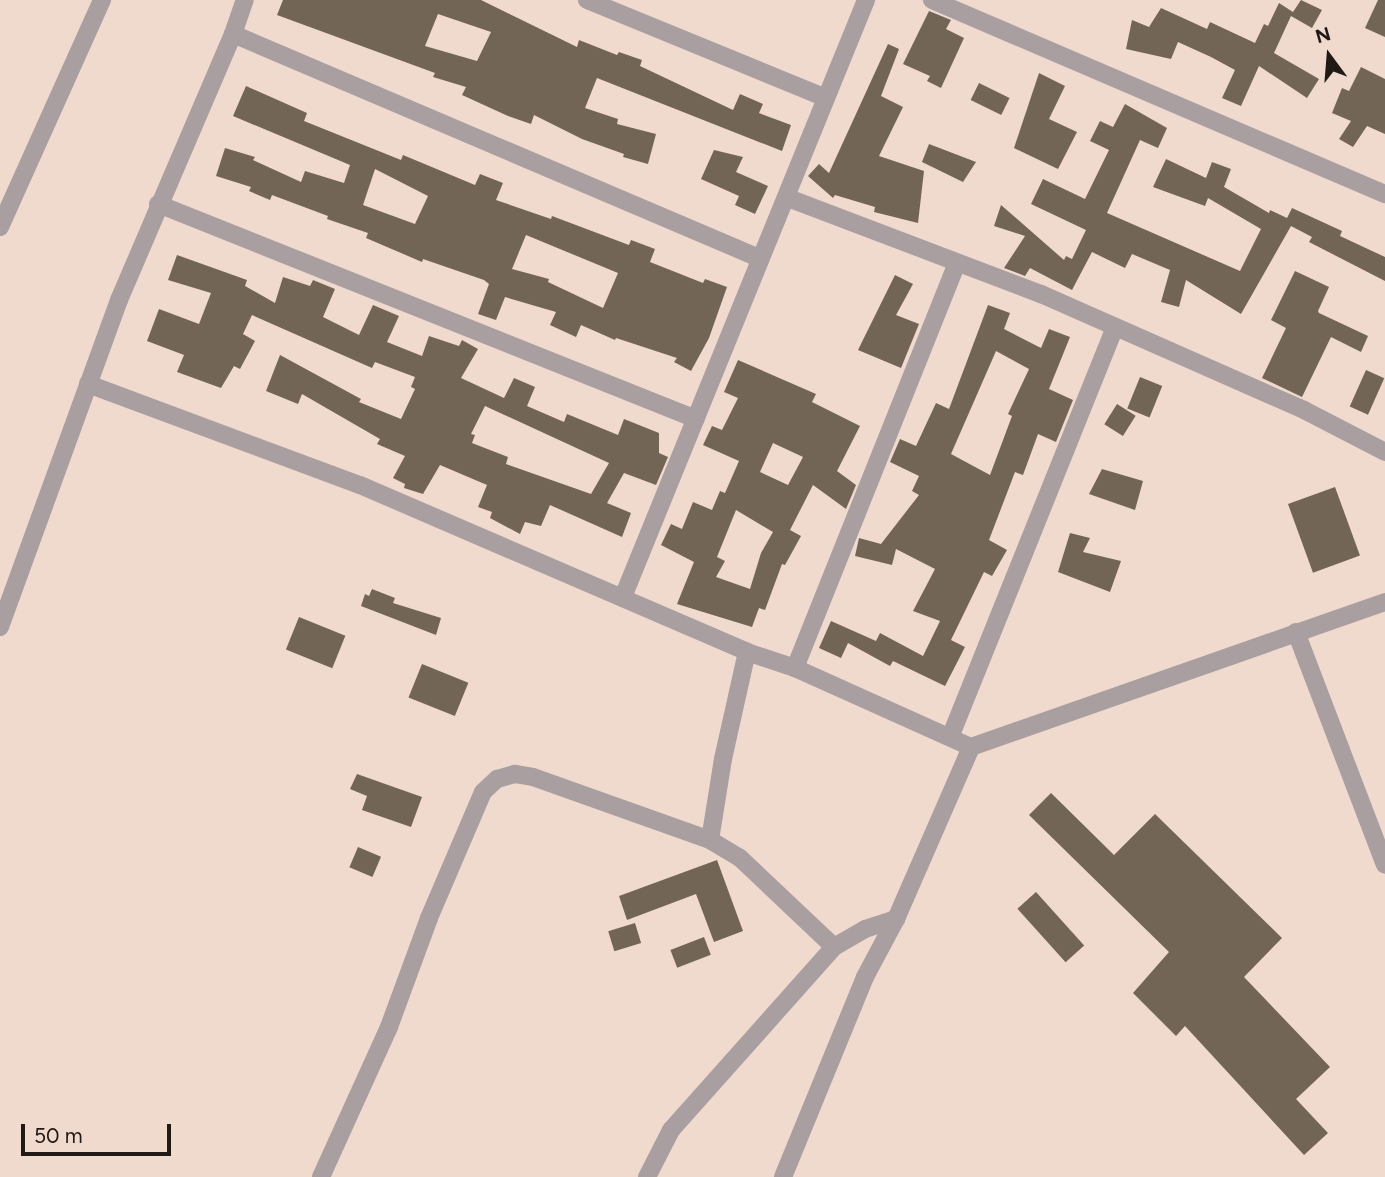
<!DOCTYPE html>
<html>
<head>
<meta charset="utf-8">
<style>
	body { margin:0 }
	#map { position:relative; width:1385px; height:1177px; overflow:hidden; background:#f0dace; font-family:Figtree,sans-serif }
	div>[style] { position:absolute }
	.building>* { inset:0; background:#726555; transform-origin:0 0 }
	.street>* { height:18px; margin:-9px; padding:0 9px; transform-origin:9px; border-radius:9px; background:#a99ea0 }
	span { translate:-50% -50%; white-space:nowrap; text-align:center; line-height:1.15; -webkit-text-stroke:6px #f0dace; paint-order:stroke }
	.north { position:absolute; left:1294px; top:21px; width:70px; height:70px; -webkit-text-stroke:5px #f0dace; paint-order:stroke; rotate:344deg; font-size:19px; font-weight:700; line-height:28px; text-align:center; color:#201914 }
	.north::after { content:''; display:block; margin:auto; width:24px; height:32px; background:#201914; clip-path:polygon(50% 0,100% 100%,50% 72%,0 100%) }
	.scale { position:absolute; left:21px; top:1124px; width:150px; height:32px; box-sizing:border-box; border:4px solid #201914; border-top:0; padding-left:9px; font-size:21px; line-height:24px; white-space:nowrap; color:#201914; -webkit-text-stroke:5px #f0dace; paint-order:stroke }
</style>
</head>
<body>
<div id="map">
	<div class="building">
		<div style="clip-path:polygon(evenodd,283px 0,481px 0,577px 47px,579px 40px,617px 55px,619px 52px,642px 60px,640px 66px,733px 110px,740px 94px,763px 104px,759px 113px,791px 125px,782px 151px,597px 78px,585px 108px,618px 119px,617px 124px,656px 134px,648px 164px,623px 157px,624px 154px,582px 139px,534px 115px,531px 124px,508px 116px,462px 95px,466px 87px,433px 77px,435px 73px,277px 15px,283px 0,438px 14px,491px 32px,477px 61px,425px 46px,438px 14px)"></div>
		<div style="clip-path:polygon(1301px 0,1322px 10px,1312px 28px,1291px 16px,1274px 53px,1319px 79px,1307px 98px,1259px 66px,1241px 106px,1222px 98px,1235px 70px,1211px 57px,1178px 42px,1171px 59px,1126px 49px,1132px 20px,1149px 27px,1161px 8px,1207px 29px,1210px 22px,1255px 43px,1264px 24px,1268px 26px,1279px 3px,1293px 12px)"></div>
		<div style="clip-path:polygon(1378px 0,1385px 0,1385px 37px,1365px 28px)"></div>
		<div style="clip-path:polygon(929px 11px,951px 20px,946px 29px,964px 38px,941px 88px,927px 81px,930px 76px,903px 64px)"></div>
		<div style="clip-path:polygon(888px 44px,899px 49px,881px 96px,903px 107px,879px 156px,924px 171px,918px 223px,874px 212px,875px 207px,835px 195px,833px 198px,808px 176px,819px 164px,829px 173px)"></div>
		<div style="clip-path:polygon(1361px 67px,1385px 79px,1385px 134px,1367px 126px,1353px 147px,1339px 139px,1351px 121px,1332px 113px,1342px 88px,1349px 91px)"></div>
		<div style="clip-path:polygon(1039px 73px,1065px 86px,1049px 119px,1077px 132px,1058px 169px,1014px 148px)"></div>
		<div style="left:979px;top:83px;width:34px;height:19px;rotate:26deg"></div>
		<div style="clip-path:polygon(evenodd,246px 86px,307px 113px,304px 121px,401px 160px,403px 155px,475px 185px,480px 174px,503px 183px,496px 200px,551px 219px,552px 216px,629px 245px,631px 240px,655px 249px,650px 262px,703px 283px,705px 279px,727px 287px,709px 338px,691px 371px,674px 362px,677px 358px,616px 338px,615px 340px,581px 325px,576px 337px,550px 325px,556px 312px,505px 297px,496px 320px,478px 314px,489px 284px,484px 280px,423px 259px,422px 262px,366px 238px,368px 233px,327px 219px,328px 216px,272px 195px,270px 200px,249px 191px,251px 187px,216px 176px,225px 148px,255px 157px,253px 160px,301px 182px,305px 171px,344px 183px,350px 165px,233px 116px,246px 86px,375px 169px,428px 196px,415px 224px,363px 205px,375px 169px,246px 86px,526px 235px,618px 273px,603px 308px,548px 282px,549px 279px,512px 269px,526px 235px)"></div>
		<div style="clip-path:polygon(1125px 104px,1167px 128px,1158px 148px,1140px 140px,1107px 213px,1240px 271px,1261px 229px,1208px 198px,1205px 206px,1153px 187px,1166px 159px,1206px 178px,1212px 162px,1231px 169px,1224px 187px,1269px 213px,1270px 210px,1287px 218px,1292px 208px,1342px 231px,1340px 236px,1385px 257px,1385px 281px,1309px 242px,1312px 237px,1291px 226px,1241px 314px,1186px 280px,1179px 307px,1161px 302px,1170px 270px,1132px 254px,1125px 268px,1092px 252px,1072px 290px,1030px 268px,1025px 276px,1004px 268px,1025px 236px,994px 226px,1001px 205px,1064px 260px,1066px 256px,1072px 259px,1086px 230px,1031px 204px,1043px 179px,1085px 199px,1109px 150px,1090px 141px,1100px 121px,1113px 127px)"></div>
		<div style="clip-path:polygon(929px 144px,976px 162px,963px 182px,922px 162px)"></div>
		<div style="clip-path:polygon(714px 150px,743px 157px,736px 172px,768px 186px,755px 214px,735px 205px,739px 196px,701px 179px)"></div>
		<div style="clip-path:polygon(evenodd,177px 255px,247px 280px,245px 286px,275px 303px,283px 277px,310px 286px,313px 280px,335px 289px,323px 317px,359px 335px,373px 305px,399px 316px,387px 342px,422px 356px,429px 336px,459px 346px,462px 340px,478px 349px,461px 378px,504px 398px,514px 378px,535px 387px,527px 406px,564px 422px,567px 414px,618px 435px,624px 419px,659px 433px,659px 453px,668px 457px,656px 485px,624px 473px,607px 503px,631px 513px,622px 537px,550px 505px,541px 526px,525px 522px,520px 534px,490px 518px,492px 512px,478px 507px,487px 485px,440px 465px,423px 494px,404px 488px,405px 484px,393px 478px,405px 456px,377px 444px,380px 439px,302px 394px,298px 404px,266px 391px,280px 355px,361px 399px,359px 402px,401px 419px,415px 389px,411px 387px,415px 377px,375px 362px,372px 368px,252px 315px,243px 334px,255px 341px,240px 369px,234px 366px,221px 388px,177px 372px,184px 355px,147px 341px,159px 309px,199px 324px,211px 293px,168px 280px,177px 255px,485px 406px,609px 463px,591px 494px,506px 464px,508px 457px,472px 443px,475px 435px,471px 434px,485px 406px)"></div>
		<div style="clip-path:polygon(1295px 271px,1329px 287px,1318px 311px,1319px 313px,1368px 336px,1361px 352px,1331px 337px,1302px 397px,1262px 378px,1286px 328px,1271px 320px)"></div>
		<div style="clip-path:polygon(895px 275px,913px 284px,896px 315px,919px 324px,901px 368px,858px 350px)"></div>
		<div style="clip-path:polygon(evenodd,988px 305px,1010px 313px,1004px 329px,1041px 348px,1049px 329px,1070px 337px,1049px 389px,1073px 400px,1056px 442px,1038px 434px,1023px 475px,1015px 472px,989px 540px,1007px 550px,992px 576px,984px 572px,951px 640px,965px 647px,945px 686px,893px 661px,890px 666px,848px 643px,841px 658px,819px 648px,831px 621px,876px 641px,880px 633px,923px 656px,940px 621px,913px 611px,935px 569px,896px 549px,892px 565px,855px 556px,859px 538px,881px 544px,919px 495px,912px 491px,919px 476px,890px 462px,900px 439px,916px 446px,936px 403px,949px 409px,988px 305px,996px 351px,1029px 369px,1008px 414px,1012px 416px,990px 475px,951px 454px,996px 351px)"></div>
		<div style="clip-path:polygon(evenodd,738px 360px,816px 394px,812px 402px,860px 426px,837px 471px,856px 485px,846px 509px,813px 485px,790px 530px,801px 536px,785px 565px,782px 564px,765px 610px,759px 608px,752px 627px,677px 604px,694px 562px,661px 545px,671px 524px,682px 529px,693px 502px,712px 510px,720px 491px,725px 493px,739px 461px,703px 445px,712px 426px,722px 430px,738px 398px,724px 392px,738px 360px,773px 443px,803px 457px,788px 485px,760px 472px,773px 443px,738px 360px,736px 510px,773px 532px,761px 553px,750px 589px,716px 577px,725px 561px,717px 557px,736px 510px)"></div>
		<div style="left:1366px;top:370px;width:20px;height:40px;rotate:24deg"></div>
		<div style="left:1140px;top:377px;width:24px;height:34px;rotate:22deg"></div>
		<div style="left:1117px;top:404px;width:22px;height:24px;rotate:32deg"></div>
		<div style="clip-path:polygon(1102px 469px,1143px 481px,1135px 510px,1089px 494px)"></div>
		<div style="left:1335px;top:487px;width:73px;height:50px;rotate:70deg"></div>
		<div style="clip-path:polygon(1070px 533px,1090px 538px,1083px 552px,1121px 561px,1110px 592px,1058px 572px)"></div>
		<div style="clip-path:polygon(372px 589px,395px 598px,393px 603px,441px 618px,436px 635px,361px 606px,365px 594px,369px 596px)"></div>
		<div style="left:299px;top:617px;width:50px;height:35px;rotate:22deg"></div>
		<div style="left:422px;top:664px;width:50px;height:36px;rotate:22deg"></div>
		<div style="clip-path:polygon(357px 774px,422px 797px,411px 827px,362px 810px,367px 796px,350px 789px)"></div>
		<div style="clip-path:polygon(1051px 793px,1114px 855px,1155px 814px,1282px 938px,1244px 977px,1330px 1067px,1296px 1099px,1328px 1133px,1304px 1155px,1185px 1026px,1176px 1036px,1133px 993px,1169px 952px,1029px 815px)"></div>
		<div style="left:358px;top:847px;width:25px;height:22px;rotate:23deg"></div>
		<div style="clip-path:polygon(717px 860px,743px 931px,714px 942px,696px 894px,627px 920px,619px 896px)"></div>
		<div style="left:1036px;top:892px;width:72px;height:25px;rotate:48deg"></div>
		<div style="left:635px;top:923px;width:21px;height:28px;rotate:73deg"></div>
		<div style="left:704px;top:937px;width:19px;height:36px;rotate:69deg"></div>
	</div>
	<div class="street">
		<div style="left:587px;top:0;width:256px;rotate:22.3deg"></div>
		<div style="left:932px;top:0;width:493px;rotate:23.2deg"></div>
		<div style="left:233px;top:34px;width:572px;rotate:23.07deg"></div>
		<div style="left:788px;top:198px;width:271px;rotate:20.8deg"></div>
		<div style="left:1041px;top:294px;width:287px;rotate:23.8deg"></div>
		<div style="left:1304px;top:410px;width:91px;rotate:27.4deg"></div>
		<div style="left:158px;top:204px;width:579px;rotate:21.78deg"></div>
		<div style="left:0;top:227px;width:249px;rotate:-65.8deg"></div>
		<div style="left:88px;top:384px;width:290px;rotate:20.4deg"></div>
		<div style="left:360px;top:485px;width:421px;rotate:23.3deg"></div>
		<div style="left:747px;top:652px;width:51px;rotate:18.4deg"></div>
		<div style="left:795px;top:668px;width:193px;rotate:24.2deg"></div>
		<div style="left:623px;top:597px;width:645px;rotate:-67.85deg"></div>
		<div style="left:0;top:627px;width:348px;rotate:-70deg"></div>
		<div style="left:119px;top:300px;width:289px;rotate:-66.8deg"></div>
		<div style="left:233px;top:34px;width:36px;rotate:-71deg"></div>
		<div style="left:1296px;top:632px;width:249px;rotate:69.1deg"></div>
		<div style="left:795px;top:668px;width:436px;rotate:-68.2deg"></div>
		<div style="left:951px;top:735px;width:440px;rotate:-68.1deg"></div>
		<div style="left:710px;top:840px;width:82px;rotate:-80.9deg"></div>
		<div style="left:723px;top:759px;width:110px;rotate:-77.4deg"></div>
		<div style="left:321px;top:1177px;width:165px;rotate:-65.6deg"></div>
		<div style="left:389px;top:1027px;width:116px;rotate:-69.8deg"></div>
		<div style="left:429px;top:918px;width:137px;rotate:-66.8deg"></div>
		<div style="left:483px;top:792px;width:19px;rotate:-43deg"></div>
		<div style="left:497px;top:779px;width:19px;rotate:-16deg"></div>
		<div style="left:515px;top:774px;width:18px;rotate:9deg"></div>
		<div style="left:533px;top:777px;width:188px;rotate:19.6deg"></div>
		<div style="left:710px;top:840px;width:35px;rotate:31deg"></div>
		<div style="left:740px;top:858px;width:129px;rotate:43.4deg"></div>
		<div style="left:647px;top:1177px;width:53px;rotate:-62.9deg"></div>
		<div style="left:671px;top:1130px;width:245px;rotate:-48.3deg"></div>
		<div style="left:834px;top:947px;width:36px;rotate:-30deg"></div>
		<div style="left:865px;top:929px;width:33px;rotate:-18deg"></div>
		<div style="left:783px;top:1177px;width:216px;rotate:-67.7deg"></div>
		<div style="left:865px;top:977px;width:66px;rotate:-61.9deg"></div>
		<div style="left:896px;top:919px;width:188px;rotate:-66.4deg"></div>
		<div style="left:971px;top:747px;width:439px;rotate:-19.3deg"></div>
	</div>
	<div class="north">N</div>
	<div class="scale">50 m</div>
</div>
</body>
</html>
